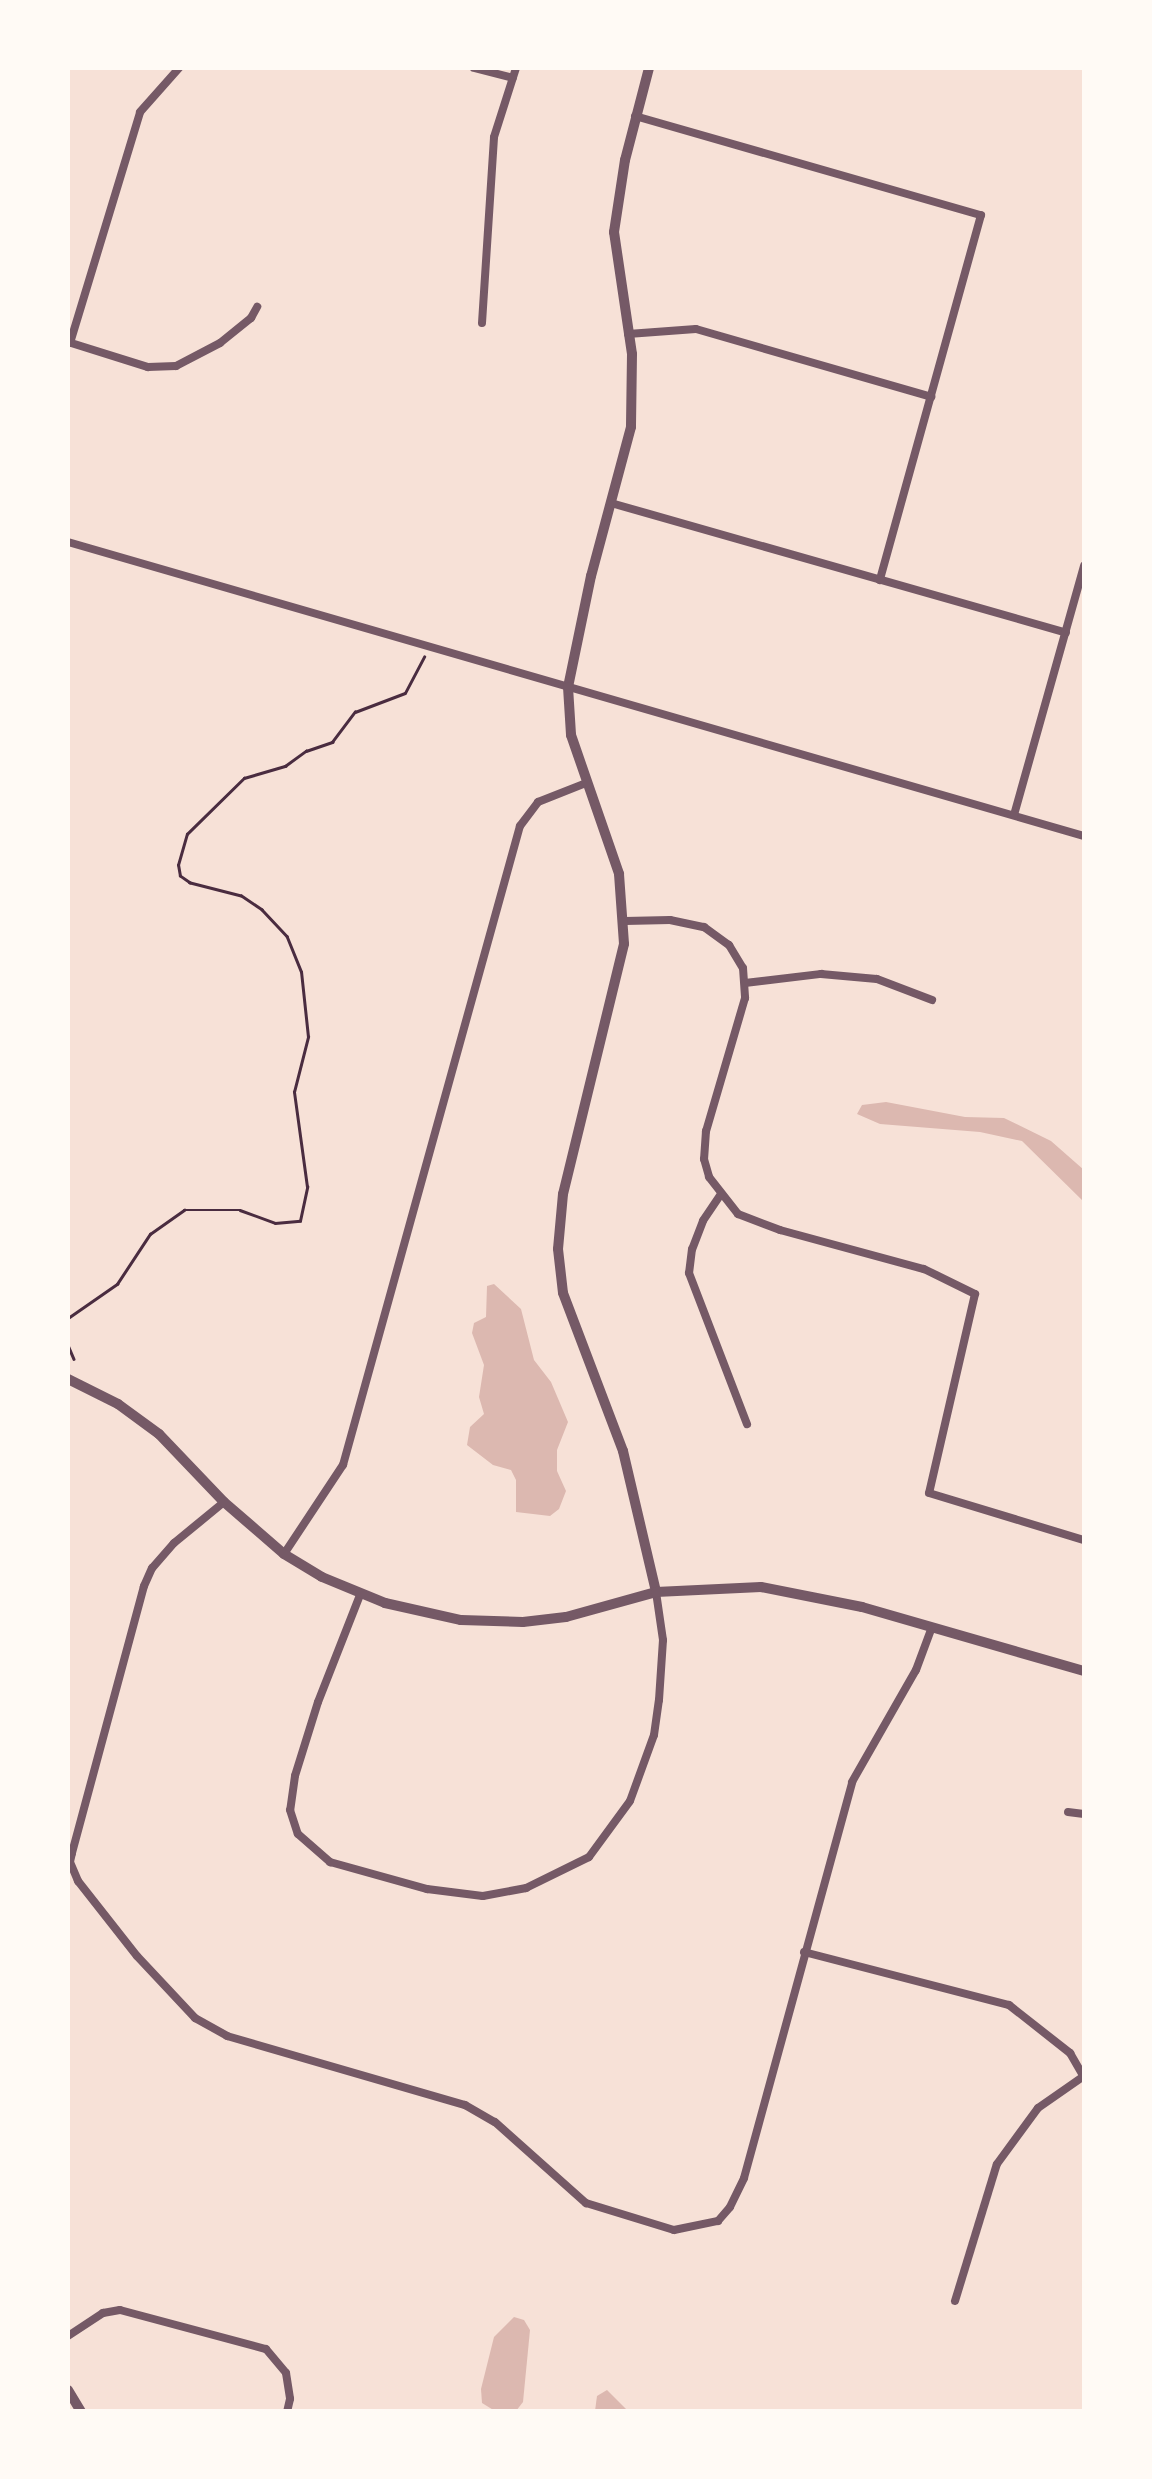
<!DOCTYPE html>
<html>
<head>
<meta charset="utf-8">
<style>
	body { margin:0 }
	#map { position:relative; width:1152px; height:2479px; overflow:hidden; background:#f7e1d7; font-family:"DM Sans",sans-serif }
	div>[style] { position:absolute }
	.water>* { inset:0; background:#dcb8b0 }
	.path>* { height:2.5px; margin:-1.25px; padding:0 1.25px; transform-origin:1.25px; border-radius:1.25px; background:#4a2c40 }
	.minor>* { height:8px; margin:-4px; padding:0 4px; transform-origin:4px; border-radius:4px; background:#755966 }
	.tertiary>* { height:10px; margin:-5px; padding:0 5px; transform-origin:5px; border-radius:5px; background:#755966 }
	span { translate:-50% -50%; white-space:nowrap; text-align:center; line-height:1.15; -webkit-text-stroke:10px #fffaf5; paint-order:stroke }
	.frame { position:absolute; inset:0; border:70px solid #fffaf5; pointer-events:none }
</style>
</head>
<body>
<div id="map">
	<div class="water">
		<div style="clip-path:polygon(886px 1102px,965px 1117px,1004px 1118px,1051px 1141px,1084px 1170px,1084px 1202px,1022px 1141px,980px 1132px,880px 1124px,857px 1114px,862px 1105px)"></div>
		<div style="clip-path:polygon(494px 1284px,521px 1309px,534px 1360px,551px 1382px,568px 1422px,557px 1450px,557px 1471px,566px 1491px,559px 1509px,550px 1516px,516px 1512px,516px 1480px,511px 1470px,493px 1465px,467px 1445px,470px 1427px,484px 1414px,479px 1397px,484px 1365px,472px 1333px,474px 1323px,486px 1317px,487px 1286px)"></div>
		<div style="clip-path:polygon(514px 2317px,524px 2320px,530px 2330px,523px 2402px,516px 2411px,495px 2411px,482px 2403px,481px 2389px,494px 2337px)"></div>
		<div style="clip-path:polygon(607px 2390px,628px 2411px,595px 2411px,597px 2396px)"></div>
	</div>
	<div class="path">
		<div style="left:68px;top:1318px;width:60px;rotate:-34.8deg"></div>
		<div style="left:117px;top:1284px;width:60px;rotate:-56.6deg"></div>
		<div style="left:150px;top:1234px;width:42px;rotate:-35.2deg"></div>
		<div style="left:184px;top:1210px;width:56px"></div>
		<div style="left:240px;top:1210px;width:37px;rotate:20deg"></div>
		<div style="left:275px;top:1223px;width:25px;rotate:-5deg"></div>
		<div style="left:300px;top:1221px;width:35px;rotate:-78deg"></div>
		<div style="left:307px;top:1187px;width:96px;rotate:-97.8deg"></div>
		<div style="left:294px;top:1092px;width:57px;rotate:-75.7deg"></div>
		<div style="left:308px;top:1037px;width:65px;rotate:-96.1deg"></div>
		<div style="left:301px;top:972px;width:38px;rotate:-112deg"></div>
		<div style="left:287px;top:937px;width:37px;rotate:-133deg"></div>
		<div style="left:262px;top:910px;width:25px;rotate:-146deg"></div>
		<div style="left:241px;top:896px;width:53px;rotate:-165.7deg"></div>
		<div style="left:190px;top:883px;width:12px;rotate:-145deg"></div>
		<div style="left:180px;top:876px;width:11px;rotate:-100deg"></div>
		<div style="left:178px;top:865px;width:32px;rotate:-74deg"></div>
		<div style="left:187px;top:834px;width:80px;rotate:-44.5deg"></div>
		<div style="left:244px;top:778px;width:43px;rotate:-16.3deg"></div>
		<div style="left:285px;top:766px;width:26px;rotate:-36deg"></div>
		<div style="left:306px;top:751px;width:28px;rotate:-19deg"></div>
		<div style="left:332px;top:742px;width:38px;rotate:-53deg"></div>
		<div style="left:355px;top:712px;width:53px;rotate:-20.8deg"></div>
		<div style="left:405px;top:693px;width:41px;rotate:-62.2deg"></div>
		<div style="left:68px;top:1345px;width:15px;rotate:67deg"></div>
	</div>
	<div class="minor">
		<div style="left:474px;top:68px;width:40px;rotate:14.4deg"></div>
		<div style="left:635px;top:116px;width:360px;rotate:16deg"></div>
		<div style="left:981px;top:215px;width:379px;rotate:105.5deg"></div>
		<div style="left:482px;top:323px;width:186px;rotate:-86.3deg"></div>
		<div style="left:494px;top:137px;width:72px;rotate:-72.3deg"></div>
		<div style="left:628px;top:334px;width:68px;rotate:-4.2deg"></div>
		<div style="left:696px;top:329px;width:245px;rotate:16.1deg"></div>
		<div style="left:68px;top:342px;width:84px;rotate:17.4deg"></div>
		<div style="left:148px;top:367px;width:28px;rotate:-2deg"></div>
		<div style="left:176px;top:366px;width:50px;rotate:-27.6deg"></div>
		<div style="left:220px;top:343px;width:40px;rotate:-39deg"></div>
		<div style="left:251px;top:318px;width:13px;rotate:-61deg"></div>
		<div style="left:70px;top:343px;width:241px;rotate:-73.1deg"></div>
		<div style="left:140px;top:112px;width:59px;rotate:-48.4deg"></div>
		<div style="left:611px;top:503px;width:473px;rotate:15.9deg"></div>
		<div style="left:68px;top:542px;width:1058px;rotate:16.14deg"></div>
		<div style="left:1014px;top:815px;width:259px;rotate:-74.3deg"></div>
		<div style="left:625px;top:921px;width:45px;rotate:-1.3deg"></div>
		<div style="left:670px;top:920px;width:35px;rotate:12deg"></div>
		<div style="left:704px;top:927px;width:31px;rotate:36deg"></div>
		<div style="left:729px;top:945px;width:27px;rotate:59deg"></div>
		<div style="left:743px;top:968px;width:30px;rotate:86deg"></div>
		<div style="left:745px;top:998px;width:139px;rotate:106.3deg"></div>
		<div style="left:706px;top:1131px;width:28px;rotate:94deg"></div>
		<div style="left:704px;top:1159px;width:19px;rotate:74deg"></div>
		<div style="left:709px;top:1177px;width:47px;rotate:51.9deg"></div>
		<div style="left:738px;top:1214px;width:45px;rotate:20.9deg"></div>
		<div style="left:780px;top:1230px;width:149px;rotate:15.2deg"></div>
		<div style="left:924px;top:1269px;width:57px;rotate:26.1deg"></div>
		<div style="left:975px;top:1294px;width:204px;rotate:103deg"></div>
		<div style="left:929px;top:1493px;width:162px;rotate:16.9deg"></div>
		<div style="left:745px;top:983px;width:77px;rotate:-6.8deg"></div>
		<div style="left:821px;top:974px;width:56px;rotate:5.1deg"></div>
		<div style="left:877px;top:979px;width:59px;rotate:20.9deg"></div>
		<div style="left:721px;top:1194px;width:32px;rotate:124deg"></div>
		<div style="left:703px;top:1221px;width:30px;rotate:111deg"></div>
		<div style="left:692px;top:1249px;width:24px;rotate:97deg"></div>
		<div style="left:689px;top:1273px;width:162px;rotate:69deg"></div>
		<div style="left:224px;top:1502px;width:65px;rotate:140.6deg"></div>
		<div style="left:174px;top:1543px;width:33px;rotate:131deg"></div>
		<div style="left:152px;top:1568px;width:20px;rotate:114deg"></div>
		<div style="left:144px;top:1586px;width:277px;rotate:105.1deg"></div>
		<div style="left:72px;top:1853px;width:9px;rotate:103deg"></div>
		<div style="left:70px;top:1862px;width:21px;rotate:67deg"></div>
		<div style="left:78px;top:1881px;width:95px;rotate:51.8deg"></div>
		<div style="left:137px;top:1956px;width:85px;rotate:46.9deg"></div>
		<div style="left:195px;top:2018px;width:37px;rotate:29deg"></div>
		<div style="left:227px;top:2036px;width:248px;rotate:16.2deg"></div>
		<div style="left:465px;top:2105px;width:34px;rotate:30deg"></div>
		<div style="left:495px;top:2122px;width:122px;rotate:41.7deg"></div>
		<div style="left:586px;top:2203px;width:92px;rotate:17.1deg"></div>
		<div style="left:674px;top:2230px;width:45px;rotate:-11.6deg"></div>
		<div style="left:718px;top:2221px;width:18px;rotate:-49deg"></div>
		<div style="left:730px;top:2207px;width:32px;rotate:-64deg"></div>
		<div style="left:744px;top:2178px;width:410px;rotate:-74.7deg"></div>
		<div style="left:852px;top:1782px;width:129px;rotate:-60.3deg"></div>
		<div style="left:916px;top:1670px;width:46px;rotate:-69.6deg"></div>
		<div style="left:284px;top:1554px;width:107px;rotate:-56.5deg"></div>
		<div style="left:343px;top:1465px;width:663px;rotate:-74.52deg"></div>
		<div style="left:520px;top:826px;width:30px;rotate:-53deg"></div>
		<div style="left:538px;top:802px;width:52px;rotate:-21.6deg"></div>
		<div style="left:360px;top:1595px;width:115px;rotate:111.4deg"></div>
		<div style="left:318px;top:1702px;width:77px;rotate:107.3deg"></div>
		<div style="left:295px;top:1776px;width:34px;rotate:98deg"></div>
		<div style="left:290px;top:1810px;width:25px;rotate:72deg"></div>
		<div style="left:298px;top:1834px;width:43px;rotate:41.2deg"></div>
		<div style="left:330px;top:1862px;width:101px;rotate:15.6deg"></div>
		<div style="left:427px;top:1889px;width:56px;rotate:7.1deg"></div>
		<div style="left:483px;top:1896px;width:44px;rotate:-10.5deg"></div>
		<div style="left:526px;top:1888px;width:70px;rotate:-26.2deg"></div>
		<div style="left:589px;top:1857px;width:69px;rotate:-53.8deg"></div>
		<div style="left:630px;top:1801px;width:70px;rotate:-70deg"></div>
		<div style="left:654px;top:1735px;width:35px;rotate:-82deg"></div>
		<div style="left:659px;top:1700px;width:60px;rotate:-86.2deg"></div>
		<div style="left:663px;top:1640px;width:49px;rotate:-98.3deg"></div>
		<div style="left:1068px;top:1812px;width:16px;rotate:7deg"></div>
		<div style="left:804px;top:1952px;width:212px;rotate:14.5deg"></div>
		<div style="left:1009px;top:2005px;width:78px;rotate:38.2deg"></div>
		<div style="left:1070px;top:2053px;width:28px;rotate:60deg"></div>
		<div style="left:955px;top:2301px;width:143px;rotate:-73deg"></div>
		<div style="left:997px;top:2164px;width:69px;rotate:-53.8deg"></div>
		<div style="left:1038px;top:2108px;width:56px;rotate:-34.8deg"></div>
		<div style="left:68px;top:2336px;width:42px;rotate:-33.3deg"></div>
		<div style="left:103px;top:2313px;width:17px;rotate:-10deg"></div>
		<div style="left:120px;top:2310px;width:151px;rotate:15deg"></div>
		<div style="left:266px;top:2349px;width:31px;rotate:50deg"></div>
		<div style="left:286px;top:2373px;width:26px;rotate:81deg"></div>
		<div style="left:290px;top:2399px;width:13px;rotate:103deg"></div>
	</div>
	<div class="tertiary">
		<div style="left:649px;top:68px;width:95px;rotate:104.6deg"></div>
		<div style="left:625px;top:160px;width:73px;rotate:98.7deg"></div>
		<div style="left:614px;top:232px;width:123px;rotate:81.6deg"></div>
		<div style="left:632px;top:354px;width:73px;rotate:90.8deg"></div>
		<div style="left:631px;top:427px;width:154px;rotate:105deg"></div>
		<div style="left:591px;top:576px;width:113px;rotate:101.7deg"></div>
		<div style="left:568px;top:687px;width:48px;rotate:86.4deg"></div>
		<div style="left:571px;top:735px;width:147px;rotate:70.9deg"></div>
		<div style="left:619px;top:874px;width:70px;rotate:85.9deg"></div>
		<div style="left:624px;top:944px;width:257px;rotate:103.7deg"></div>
		<div style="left:563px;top:1194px;width:55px;rotate:95.2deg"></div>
		<div style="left:558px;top:1249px;width:44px;rotate:83.5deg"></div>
		<div style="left:563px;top:1293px;width:169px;rotate:69.2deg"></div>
		<div style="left:623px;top:1451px;width:145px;rotate:76.8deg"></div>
		<div style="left:68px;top:1379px;width:56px;rotate:26.6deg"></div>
		<div style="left:118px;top:1404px;width:51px;rotate:36.2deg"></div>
		<div style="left:159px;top:1434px;width:94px;rotate:46.3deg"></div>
		<div style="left:224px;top:1502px;width:79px;rotate:40.9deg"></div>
		<div style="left:284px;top:1554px;width:44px;rotate:31.2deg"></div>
		<div style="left:322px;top:1577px;width:68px;rotate:22.4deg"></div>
		<div style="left:385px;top:1603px;width:78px;rotate:12.6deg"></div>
		<div style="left:461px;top:1620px;width:62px;rotate:1.8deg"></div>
		<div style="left:523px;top:1622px;width:43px;rotate:-6.6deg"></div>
		<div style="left:566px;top:1617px;width:93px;rotate:-15.5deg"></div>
		<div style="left:656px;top:1592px;width:105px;rotate:-2.7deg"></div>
		<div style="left:761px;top:1587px;width:103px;rotate:11.2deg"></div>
		<div style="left:862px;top:1607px;width:231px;rotate:16.1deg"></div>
		<div style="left:68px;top:2390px;width:26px;rotate:59deg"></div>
	</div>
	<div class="frame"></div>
</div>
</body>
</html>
